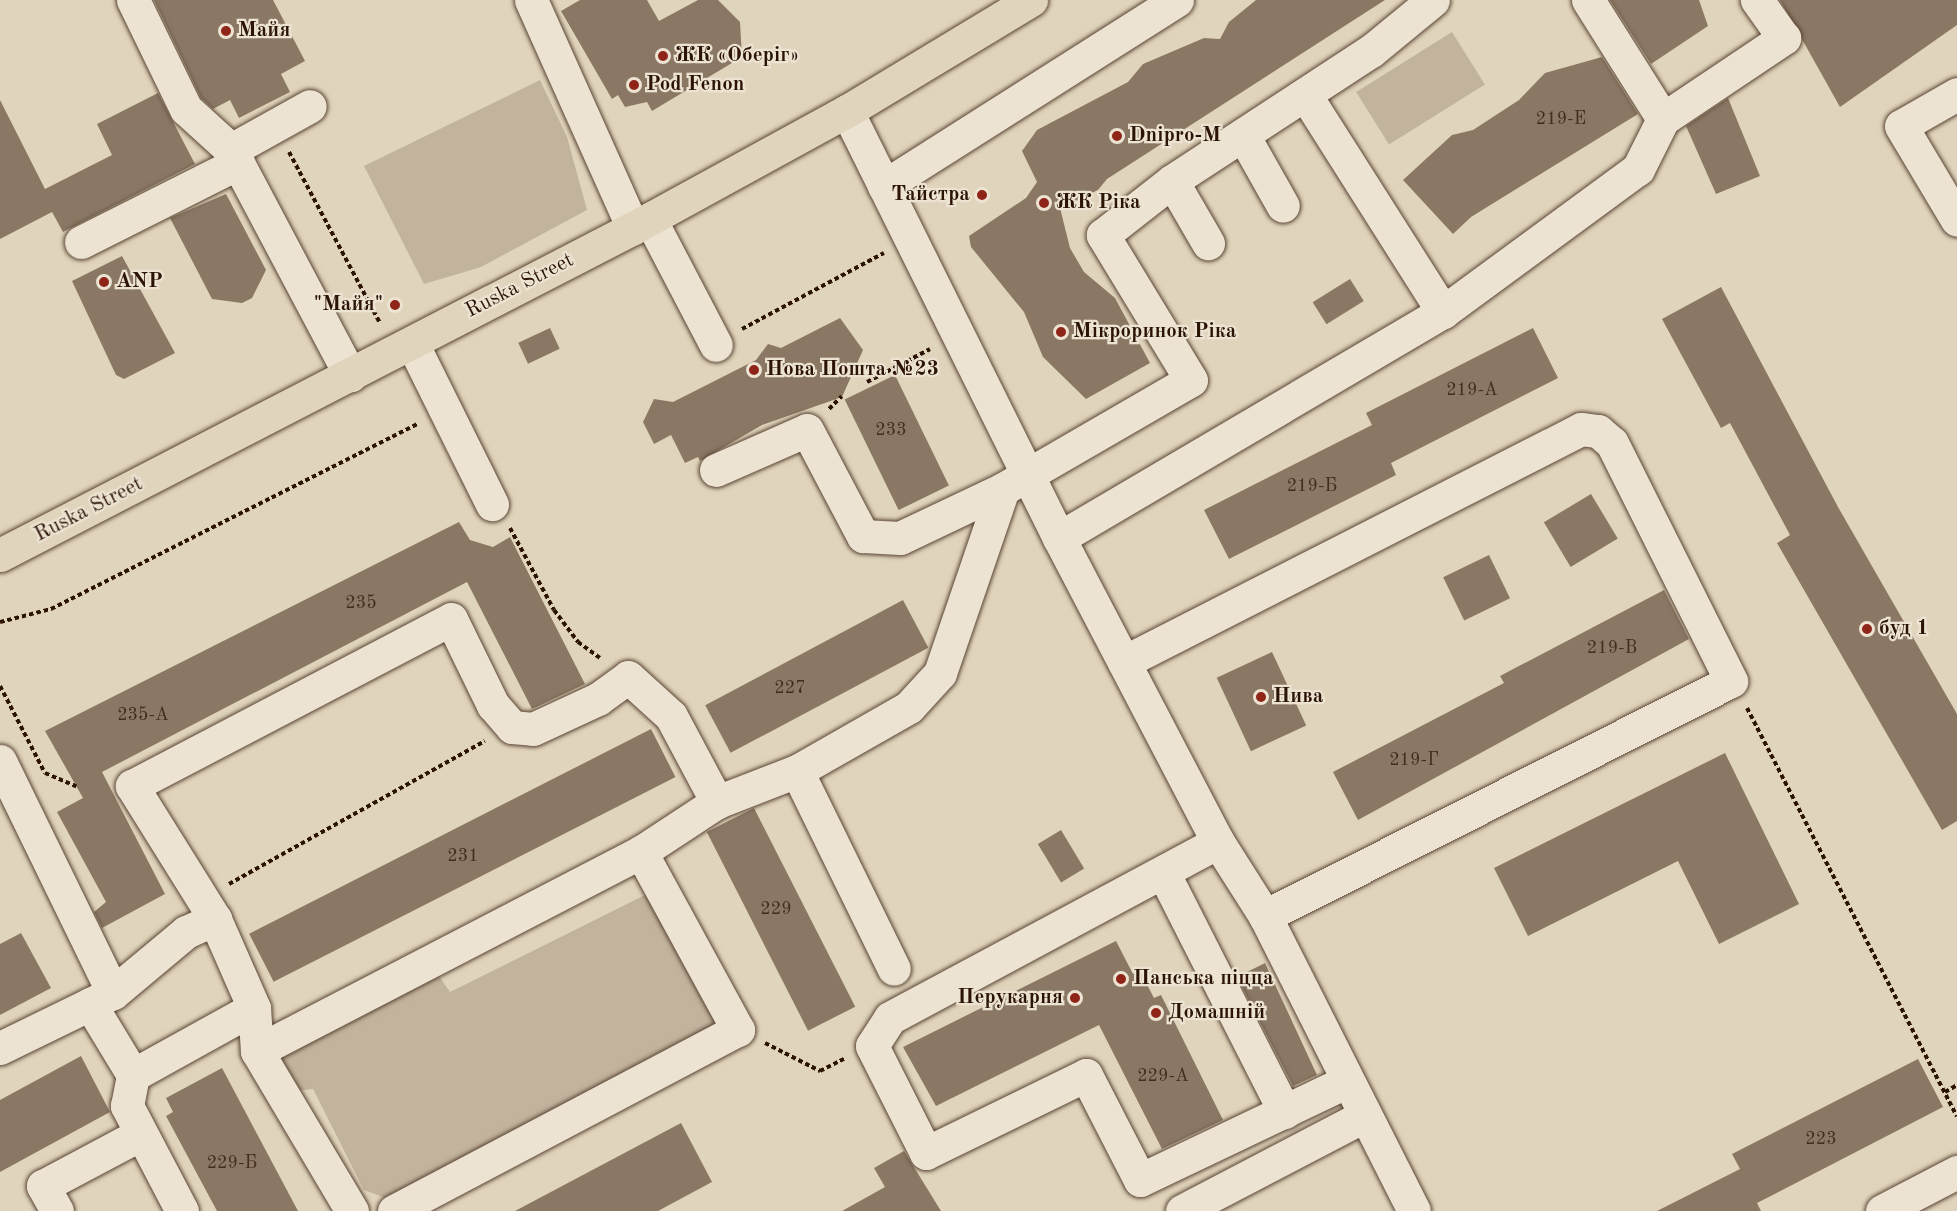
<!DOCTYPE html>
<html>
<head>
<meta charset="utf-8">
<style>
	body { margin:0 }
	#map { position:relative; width:1957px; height:1211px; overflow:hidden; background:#e1d4bc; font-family:"Old Standard TT",serif }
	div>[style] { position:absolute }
	.green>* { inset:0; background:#c2b39d; transform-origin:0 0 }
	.building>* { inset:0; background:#8a7864; transform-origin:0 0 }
	.path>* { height:4px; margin-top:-2px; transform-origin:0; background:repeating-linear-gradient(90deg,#2c1405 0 4.5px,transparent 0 7.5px) }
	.roads { filter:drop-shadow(0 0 2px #594433) drop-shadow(0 0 2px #594433) }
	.minor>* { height:33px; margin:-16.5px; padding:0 16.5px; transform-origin:16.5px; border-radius:16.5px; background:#ece3d3 }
	.major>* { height:33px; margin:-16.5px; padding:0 16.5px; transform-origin:16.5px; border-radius:16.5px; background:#e1d4bc }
	.dots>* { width:16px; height:16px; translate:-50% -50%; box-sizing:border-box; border:3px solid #ece3d3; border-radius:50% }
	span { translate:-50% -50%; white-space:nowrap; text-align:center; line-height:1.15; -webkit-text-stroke:4.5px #ece3d3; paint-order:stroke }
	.number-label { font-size:18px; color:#442d1d }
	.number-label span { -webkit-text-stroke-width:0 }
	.poi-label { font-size:21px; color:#2c1405; font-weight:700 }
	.left { translate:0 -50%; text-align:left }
	.right { translate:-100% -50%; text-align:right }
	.street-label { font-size:21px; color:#2c1405 }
</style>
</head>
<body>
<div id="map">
	<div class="green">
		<div style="left:1452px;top:32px;width:62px;height:113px;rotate:58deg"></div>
		<div style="clip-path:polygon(540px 80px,567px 137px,587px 210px,481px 267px,424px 284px,364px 166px)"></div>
		<div style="clip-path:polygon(649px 893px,715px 1021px,708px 1033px,388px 1199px,364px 1190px,313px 1089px,296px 1091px,279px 1065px,286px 1050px,434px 969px,450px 992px)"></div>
	</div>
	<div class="building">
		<div style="clip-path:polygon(154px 0,273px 0,305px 61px,281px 74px,290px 92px,239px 118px,230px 100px,213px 109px,201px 98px)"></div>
		<div style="clip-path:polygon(580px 0,647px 0,659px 21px,698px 0,718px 0,740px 22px,742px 57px,652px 111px,647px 102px,625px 107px,618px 95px,612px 99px,561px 11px)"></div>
		<div style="clip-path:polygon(1256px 0,1385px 0,1107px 179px,1098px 190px,1060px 208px,1070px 248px,1084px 272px,1115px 298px,1150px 363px,1086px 399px,1043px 357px,1024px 312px,971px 247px,969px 236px,1026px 198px,1037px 182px,1022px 151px,1037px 130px,1128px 82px,1143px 64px,1204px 38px,1220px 39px,1229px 22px)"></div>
		<div style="clip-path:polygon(1610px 0,1699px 0,1708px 26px,1651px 64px)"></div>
		<div style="clip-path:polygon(1780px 0,1957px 0,1957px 25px,1840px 107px)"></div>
		<div style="clip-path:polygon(1602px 57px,1638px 114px,1471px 217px,1453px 234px,1403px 180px,1452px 135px,1473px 130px,1519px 100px,1545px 73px)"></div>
		<div style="clip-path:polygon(158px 93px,195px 164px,63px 232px,52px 212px,0 239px,0 100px,45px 189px,112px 155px,97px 124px)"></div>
		<div style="clip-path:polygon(1728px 98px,1760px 176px,1716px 194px,1686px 126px)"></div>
		<div style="clip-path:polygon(226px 194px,266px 270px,252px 298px,242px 303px,212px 299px,170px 218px)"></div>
		<div style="clip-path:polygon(122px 256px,175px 353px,124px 379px,116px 375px,72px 281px)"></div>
		<div style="left:1350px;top:279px;width:26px;height:44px;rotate:58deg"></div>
		<div style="clip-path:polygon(1721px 287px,1838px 507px,1957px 714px,1957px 821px,1942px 830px,1777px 543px,1790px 535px,1730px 423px,1721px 428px,1662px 319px)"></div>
		<div style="clip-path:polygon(840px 318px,863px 350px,842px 397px,762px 425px,700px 461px,698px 457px,685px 463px,671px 435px,654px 444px,643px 422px,654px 399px,673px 402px,756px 360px,768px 344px,781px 348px)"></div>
		<div style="left:550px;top:328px;width:23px;height:35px;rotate:65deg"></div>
		<div style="clip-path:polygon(1533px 328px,1558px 378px,1391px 463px,1396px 475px,1229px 559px,1204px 510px,1372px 425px,1366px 413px)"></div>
		<div style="left:895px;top:375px;width:123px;height:56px;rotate:64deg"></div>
		<div style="left:1591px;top:494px;width:52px;height:55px;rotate:59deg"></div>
		<div style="clip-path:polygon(459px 522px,470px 540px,493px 547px,510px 537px,585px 684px,532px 709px,467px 582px,102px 772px,165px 894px,102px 928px,94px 912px,106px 902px,57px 812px,83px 798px,45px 731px)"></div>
		<div style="left:1489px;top:555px;width:48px;height:51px;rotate:64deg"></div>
		<div style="clip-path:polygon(1664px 590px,1689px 639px,1358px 820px,1333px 772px,1504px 683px,1500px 676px)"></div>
		<div style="left:903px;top:600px;width:54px;height:224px;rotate:62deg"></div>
		<div style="left:1272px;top:652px;width:81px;height:61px;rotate:65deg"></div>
		<div style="left:651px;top:729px;width:54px;height:451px;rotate:63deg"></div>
		<div style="clip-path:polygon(1725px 753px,1799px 904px,1719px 944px,1678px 861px,1528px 936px,1494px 868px)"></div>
		<div style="left:754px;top:808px;width:223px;height:53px;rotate:63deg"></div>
		<div style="left:1061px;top:830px;width:45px;height:27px;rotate:59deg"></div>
		<div style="clip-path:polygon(21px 933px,51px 988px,0 1015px,0 944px)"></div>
		<div style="clip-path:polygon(1116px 941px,1133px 974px,1140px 971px,1154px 998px,1161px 995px,1223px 1120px,1162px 1149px,1099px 1025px,936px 1106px,903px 1047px)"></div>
		<div style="clip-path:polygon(1265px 963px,1317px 1075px,1293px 1086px,1237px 977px)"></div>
		<div style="clip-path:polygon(81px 1056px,110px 1112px,0 1172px,0 1100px)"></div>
		<div style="clip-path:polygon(1918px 1059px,1943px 1107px,1757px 1203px,1761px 1211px,1657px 1211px,1740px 1169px,1732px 1154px)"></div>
		<div style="clip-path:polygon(222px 1068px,298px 1211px,217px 1211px,166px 1116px,173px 1112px,166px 1098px)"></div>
		<div style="clip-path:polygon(681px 1123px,712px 1182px,658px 1211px,515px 1211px)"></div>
		<div style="clip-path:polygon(904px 1151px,941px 1211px,842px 1211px,885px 1187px,874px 1168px)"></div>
	</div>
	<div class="path">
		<div style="left:289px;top:152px;width:194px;rotate:62deg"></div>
		<div style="left:742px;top:329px;width:161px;rotate:-28.2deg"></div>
		<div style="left:867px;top:382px;width:71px;rotate:-27.6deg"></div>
		<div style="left:829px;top:409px;width:18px;rotate:-45deg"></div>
		<div style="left:510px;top:528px;width:93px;rotate:61.8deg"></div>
		<div style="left:554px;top:610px;width:40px;rotate:53deg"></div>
		<div style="left:578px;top:642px;width:27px;rotate:36deg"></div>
		<div style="left:0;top:622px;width:53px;rotate:-14.3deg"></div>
		<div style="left:51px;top:609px;width:411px;rotate:-26.8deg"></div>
		<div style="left:0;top:686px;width:98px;rotate:62.7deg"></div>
		<div style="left:45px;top:773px;width:34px;rotate:23deg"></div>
		<div style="left:1747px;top:708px;width:459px;rotate:62.8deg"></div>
		<div style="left:229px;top:884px;width:293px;rotate:-29.2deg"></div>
		<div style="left:765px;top:1043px;width:62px;rotate:27deg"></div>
		<div style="left:820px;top:1071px;width:27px;rotate:-27deg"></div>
		<div style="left:1945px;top:1092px;width:14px;rotate:-30deg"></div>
	</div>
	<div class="roads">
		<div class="minor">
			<div style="left:133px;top:0;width:121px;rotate:64.1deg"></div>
			<div style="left:186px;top:109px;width:61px;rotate:42.3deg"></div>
			<div style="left:231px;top:150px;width:255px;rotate:62.1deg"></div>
			<div style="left:531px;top:0;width:250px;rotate:65.9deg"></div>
			<div style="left:1588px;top:0;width:141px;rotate:57.8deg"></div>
			<div style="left:1663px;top:119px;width:146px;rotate:-33.8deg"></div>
			<div style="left:1784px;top:38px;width:47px;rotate:-125.4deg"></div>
			<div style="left:1957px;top:94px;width:64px;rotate:150.3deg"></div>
			<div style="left:1901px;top:126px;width:109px;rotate:59.2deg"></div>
			<div style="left:1306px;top:96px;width:256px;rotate:57.6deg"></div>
			<div style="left:847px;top:111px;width:477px;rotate:63.6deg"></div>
			<div style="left:1059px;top:538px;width:343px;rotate:62.4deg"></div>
			<div style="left:1218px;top:842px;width:88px;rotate:57.6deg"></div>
			<div style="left:1265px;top:916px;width:330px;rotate:63.2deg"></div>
			<div style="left:1243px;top:135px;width:81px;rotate:60.6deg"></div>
			<div style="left:231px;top:150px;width:90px;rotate:-29.1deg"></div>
			<div style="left:1172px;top:181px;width:72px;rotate:59.9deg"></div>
			<div style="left:884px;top:186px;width:347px;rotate:-32.4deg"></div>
			<div style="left:650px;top:219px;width:142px;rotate:62.4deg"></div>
			<div style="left:81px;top:242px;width:176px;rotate:-26.7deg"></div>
			<div style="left:412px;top:343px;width:180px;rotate:63.6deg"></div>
			<div style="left:716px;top:470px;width:99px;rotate:-23.7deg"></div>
			<div style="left:807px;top:430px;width:120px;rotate:62.2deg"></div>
			<div style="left:863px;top:536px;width:37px;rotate:3deg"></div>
			<div style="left:900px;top:538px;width:114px;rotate:-25.4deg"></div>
			<div style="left:1059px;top:538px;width:446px;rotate:-30.5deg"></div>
			<div style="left:1443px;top:312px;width:242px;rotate:-36.3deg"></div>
			<div style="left:1638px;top:169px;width:56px;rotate:-63.4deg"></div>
			<div style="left:1124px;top:662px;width:513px;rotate:-27.01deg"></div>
			<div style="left:1581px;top:429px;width:17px;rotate:7deg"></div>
			<div style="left:1598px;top:431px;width:18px;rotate:41deg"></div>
			<div style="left:1612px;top:443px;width:266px;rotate:63.4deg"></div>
			<div style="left:1731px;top:681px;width:522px;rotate:153.24deg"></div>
			<div style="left:0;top:761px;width:258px;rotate:64deg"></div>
			<div style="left:797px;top:771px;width:220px;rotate:63.9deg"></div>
			<div style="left:1218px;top:842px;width:372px;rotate:151.8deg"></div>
			<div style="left:890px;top:1018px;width:33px;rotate:123deg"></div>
			<div style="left:872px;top:1046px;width:120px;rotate:63.2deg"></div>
			<div style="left:926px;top:1153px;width:178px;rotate:-26deg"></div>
			<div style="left:1086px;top:1075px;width:118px;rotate:62.8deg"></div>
			<div style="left:1140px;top:1180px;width:230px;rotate:-25.5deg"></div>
			<div style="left:1164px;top:874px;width:267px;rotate:63.1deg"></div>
			<div style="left:90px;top:1004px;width:83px;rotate:58.8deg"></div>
			<div style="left:0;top:1048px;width:126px;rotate:-26deg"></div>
			<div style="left:113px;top:993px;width:95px;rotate:-39.9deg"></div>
			<div style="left:186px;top:932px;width:32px;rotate:-24deg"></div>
			<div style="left:257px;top:1051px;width:433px;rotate:-27.4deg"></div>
			<div style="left:641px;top:852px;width:91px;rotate:-33.3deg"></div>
			<div style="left:717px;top:802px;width:86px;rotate:-21.2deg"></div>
			<div style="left:797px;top:771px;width:129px;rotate:-29.7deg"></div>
			<div style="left:909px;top:707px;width:46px;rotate:-47.6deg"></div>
			<div style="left:940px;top:673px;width:194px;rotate:-71.1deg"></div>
			<div style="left:1003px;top:489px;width:217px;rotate:-30.1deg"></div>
			<div style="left:1191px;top:380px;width:170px;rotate:-121.3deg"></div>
			<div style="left:1103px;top:235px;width:88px;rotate:-38deg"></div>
			<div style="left:1172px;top:181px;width:238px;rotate:-33.2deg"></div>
			<div style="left:1371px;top:51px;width:80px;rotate:-39.4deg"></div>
			<div style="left:57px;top:1211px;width:29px;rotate:-119deg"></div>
			<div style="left:43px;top:1186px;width:111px;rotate:-28deg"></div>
			<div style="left:182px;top:1211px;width:119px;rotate:-117.6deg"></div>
			<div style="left:127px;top:1106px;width:32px;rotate:-79deg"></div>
			<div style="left:133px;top:1075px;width:138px;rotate:-29deg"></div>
			<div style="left:352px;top:1211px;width:186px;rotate:-120.7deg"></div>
			<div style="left:257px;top:1051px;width:43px;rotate:-94deg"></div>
			<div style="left:254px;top:1008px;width:97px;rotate:-113.7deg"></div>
			<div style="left:215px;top:919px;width:157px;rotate:-122deg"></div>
			<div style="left:132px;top:786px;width:360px;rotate:-27.6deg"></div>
			<div style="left:451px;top:619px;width:96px;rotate:64deg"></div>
			<div style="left:493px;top:705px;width:29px;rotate:49deg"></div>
			<div style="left:512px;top:727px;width:21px;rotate:5deg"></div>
			<div style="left:533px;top:729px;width:72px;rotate:-24.8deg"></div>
			<div style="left:598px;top:699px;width:37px;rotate:-36deg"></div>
			<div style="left:628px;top:677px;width:58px;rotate:42.2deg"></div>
			<div style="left:671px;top:716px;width:98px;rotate:61.9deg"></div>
			<div style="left:394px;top:1211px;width:389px;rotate:-27.8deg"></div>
			<div style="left:738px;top:1030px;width:203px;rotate:-118.6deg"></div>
			<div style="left:1182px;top:1211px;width:203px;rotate:-27.6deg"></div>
			<div style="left:1882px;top:1211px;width:85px;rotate:-27.5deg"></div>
		</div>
		<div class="major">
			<div style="left:0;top:555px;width:712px;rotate:-27.32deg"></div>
			<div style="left:633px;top:228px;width:244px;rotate:-28.7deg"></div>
			<div style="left:847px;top:111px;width:215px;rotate:-31.1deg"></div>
		</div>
	</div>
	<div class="dots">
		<div style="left:226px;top:31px;background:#8f2418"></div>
		<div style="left:663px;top:56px;background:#8f2418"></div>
		<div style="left:634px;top:85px;background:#8f2418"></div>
		<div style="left:1117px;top:136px;background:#8f2418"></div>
		<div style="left:982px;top:195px;background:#8f2418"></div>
		<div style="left:1044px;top:203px;background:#8f2418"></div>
		<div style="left:104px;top:282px;background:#8f2418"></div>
		<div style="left:395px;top:305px;background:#8f2418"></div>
		<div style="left:1061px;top:332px;background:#8f2418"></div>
		<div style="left:754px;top:370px;background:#8f2418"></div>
		<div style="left:1867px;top:629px;background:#8f2418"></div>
		<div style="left:1261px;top:697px;background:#8f2418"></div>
		<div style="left:1121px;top:979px;background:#8f2418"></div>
		<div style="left:1075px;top:998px;background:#8f2418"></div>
		<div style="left:1156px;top:1013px;background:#8f2418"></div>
	</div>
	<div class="number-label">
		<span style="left:1561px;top:119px">219-Е</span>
		<span style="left:1472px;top:390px">219-А</span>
		<span style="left:891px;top:430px">233</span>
		<span style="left:1312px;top:486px">219-Б</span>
		<span style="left:361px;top:603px">235</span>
		<span style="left:1612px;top:648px">219-В</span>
		<span style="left:790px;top:688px">227</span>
		<span style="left:143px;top:715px">235-А</span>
		<span style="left:1414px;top:760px">219-Г</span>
		<span style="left:463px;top:856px">231</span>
		<span style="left:776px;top:909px">229</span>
		<span style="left:1163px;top:1076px">229-А</span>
		<span style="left:1821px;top:1139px">223</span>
		<span style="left:232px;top:1163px">229-Б</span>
	</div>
	<div class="poi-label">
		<span class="left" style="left:238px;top:31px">Майя</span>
		<span class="left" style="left:675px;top:56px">ЖК «Оберіг»</span>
		<span class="left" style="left:646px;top:85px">Pod Fenon</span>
		<span class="left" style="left:1129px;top:136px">Dnipro-M</span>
		<span class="right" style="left:970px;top:195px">Тайстра</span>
		<span class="left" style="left:1056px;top:203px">ЖК Ріка</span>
		<span class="left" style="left:116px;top:282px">ANP</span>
		<span class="right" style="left:383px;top:305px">"Майя"</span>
		<span class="left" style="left:1073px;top:332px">Мікроринок Ріка</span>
		<span class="left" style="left:766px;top:370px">Нова Пошта №23</span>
		<span class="left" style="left:1879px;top:629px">буд 1</span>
		<span class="left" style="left:1273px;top:697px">Нива</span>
		<span class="left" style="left:1133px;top:979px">Панська пiцца</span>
		<span class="right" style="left:1063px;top:998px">Перукарня</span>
		<span class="left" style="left:1168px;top:1013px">Домашній</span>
	</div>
	<div class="street-label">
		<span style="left:520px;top:286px;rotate:-27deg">Ruska Street</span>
		<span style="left:89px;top:510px;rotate:-27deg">Ruska Street</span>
	</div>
</div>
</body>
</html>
